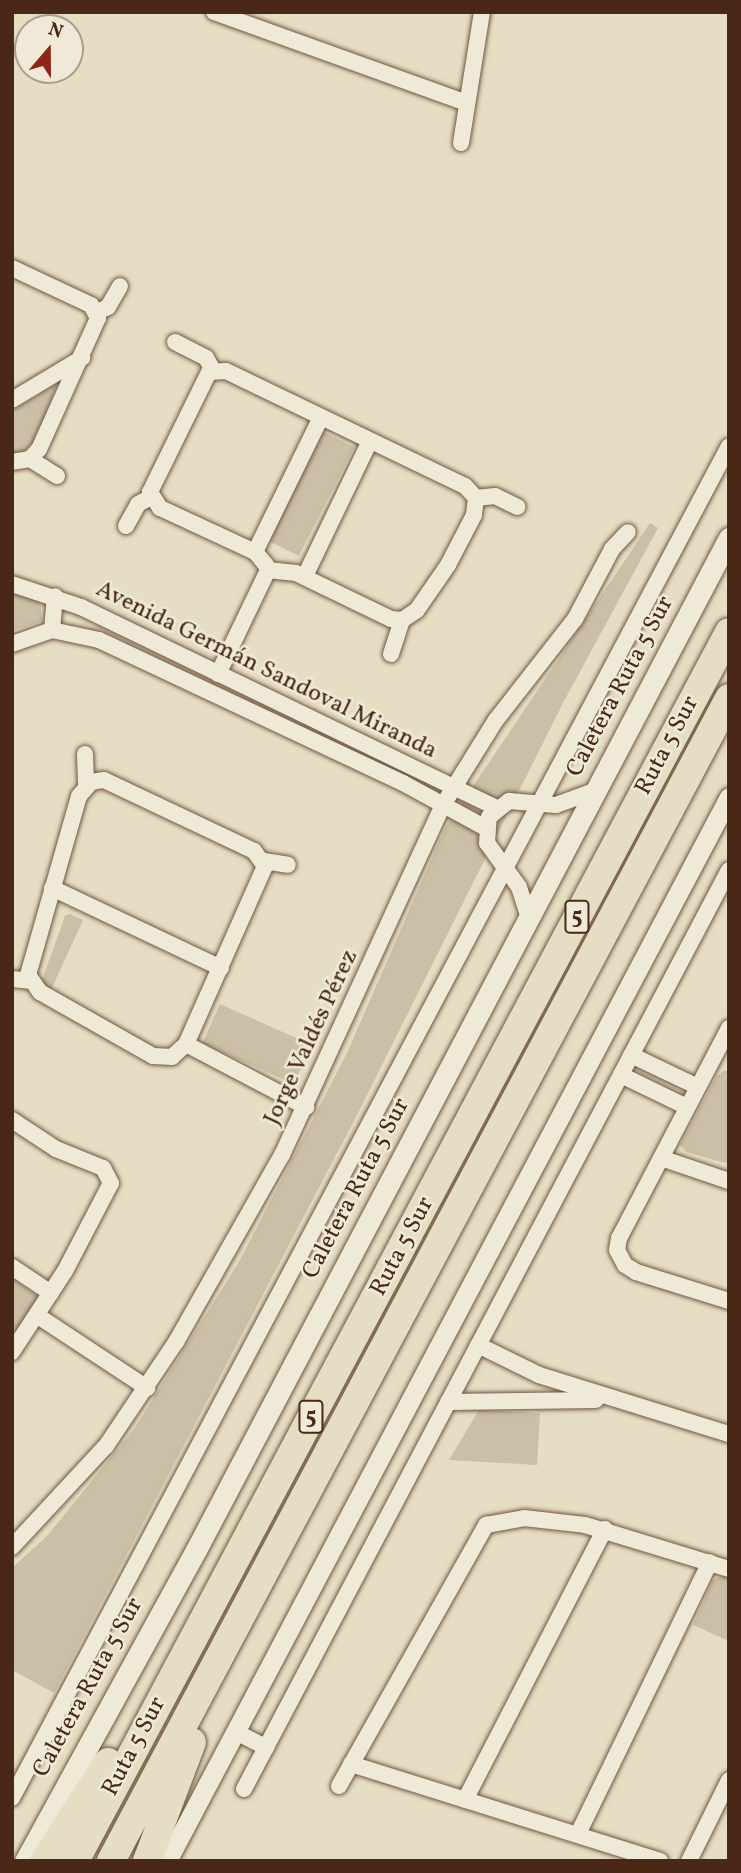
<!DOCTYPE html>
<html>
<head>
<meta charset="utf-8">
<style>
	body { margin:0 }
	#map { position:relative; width:741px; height:1873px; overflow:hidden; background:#e6dec2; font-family:Vollkorn,serif }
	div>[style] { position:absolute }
	.green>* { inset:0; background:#cbbfa5; transform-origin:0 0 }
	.roads { filter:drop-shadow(0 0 2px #705640) drop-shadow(0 0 2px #705640) }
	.minor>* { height:16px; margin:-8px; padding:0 8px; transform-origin:8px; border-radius:8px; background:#efead7 }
	.tertiary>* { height:19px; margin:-9.5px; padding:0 9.5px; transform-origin:9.5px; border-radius:9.5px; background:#efead7 }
	.secondary>* { height:21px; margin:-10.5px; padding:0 10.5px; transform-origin:10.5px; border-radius:10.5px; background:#efead7 }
	.motorway>* { height:28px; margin:-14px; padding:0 14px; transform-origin:14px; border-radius:14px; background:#e6dec2 }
	span { translate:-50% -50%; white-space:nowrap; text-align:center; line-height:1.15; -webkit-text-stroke:5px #efead7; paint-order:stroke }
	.shield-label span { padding:2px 5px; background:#efead7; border:2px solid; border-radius:5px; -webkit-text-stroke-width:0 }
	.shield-label { font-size:23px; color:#492815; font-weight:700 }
	.street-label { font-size:24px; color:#492815 }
	.frame { position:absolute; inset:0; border:14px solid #492815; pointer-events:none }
	.north { position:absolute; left:14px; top:14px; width:70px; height:70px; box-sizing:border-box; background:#efead7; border:2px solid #ad9c89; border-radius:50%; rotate:20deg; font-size:19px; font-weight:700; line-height:28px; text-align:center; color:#492815 }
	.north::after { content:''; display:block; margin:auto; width:24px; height:32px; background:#8f2418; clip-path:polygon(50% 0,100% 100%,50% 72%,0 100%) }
</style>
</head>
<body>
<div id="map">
	<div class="green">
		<div style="clip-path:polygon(57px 384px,36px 439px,19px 457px,12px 456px,12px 411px)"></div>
		<div style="left:322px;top:431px;width:36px;height:122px;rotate:27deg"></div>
		<div style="clip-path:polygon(650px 523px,658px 528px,563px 703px,356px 1117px,54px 1693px,12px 1670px,12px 1568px,47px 1536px,134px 1429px,239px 1262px,347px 1053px,445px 828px)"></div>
		<div style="clip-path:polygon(12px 594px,40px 599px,42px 621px,12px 631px)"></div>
		<div style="clip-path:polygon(70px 914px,83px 920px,51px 990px,41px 983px,65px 916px)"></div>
		<div style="left:220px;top:1004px;width:100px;height:43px;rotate:24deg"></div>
		<div style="clip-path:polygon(725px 1070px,729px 1072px,729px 1164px,686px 1152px,680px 1145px,717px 1076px)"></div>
		<div style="clip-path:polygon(12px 1278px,37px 1296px,37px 1308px,19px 1332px,12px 1327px)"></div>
		<div style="clip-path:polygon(479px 1410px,540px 1413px,537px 1465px,449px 1460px)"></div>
		<div style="clip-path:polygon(725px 1575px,729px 1577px,729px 1641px,693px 1625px,713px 1580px)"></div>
	</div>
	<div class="roads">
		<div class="minor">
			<div style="left:214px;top:12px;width:269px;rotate:19.8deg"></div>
			<div style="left:461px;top:143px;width:133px;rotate:-80.9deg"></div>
			<div style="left:12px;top:268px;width:87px;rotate:25.1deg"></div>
			<div style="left:91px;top:305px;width:15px;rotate:62deg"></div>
			<div style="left:98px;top:318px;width:144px;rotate:114.2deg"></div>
			<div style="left:39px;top:449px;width:13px;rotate:132deg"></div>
			<div style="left:30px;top:459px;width:18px;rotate:171deg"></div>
			<div style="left:97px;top:312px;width:12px;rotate:-24deg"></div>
			<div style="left:108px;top:307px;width:24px;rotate:-60deg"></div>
			<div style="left:175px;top:342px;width:35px;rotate:27deg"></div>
			<div style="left:206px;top:358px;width:14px;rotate:60deg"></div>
			<div style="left:12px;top:400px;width:82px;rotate:-31deg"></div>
			<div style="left:30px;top:459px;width:32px;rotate:32deg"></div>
			<div style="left:476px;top:498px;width:19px;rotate:-6deg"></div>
			<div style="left:495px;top:496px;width:25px;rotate:26deg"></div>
			<div style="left:126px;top:526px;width:25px;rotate:-61deg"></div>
			<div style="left:138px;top:504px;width:15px;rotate:-28deg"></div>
			<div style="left:255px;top:552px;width:150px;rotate:-63.9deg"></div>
			<div style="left:305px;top:576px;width:150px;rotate:-64.3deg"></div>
			<div style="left:12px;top:584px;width:73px;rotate:18.4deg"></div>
			<div style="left:81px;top:607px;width:461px;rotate:25.8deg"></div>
			<div style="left:52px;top:630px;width:34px;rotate:-85deg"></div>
			<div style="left:12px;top:644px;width:42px;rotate:-19.3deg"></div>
			<div style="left:52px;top:630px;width:48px;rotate:12deg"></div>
			<div style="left:99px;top:640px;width:336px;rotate:25.2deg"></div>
			<div style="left:403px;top:783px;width:94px;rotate:28.5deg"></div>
			<div style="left:391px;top:654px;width:36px;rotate:-72deg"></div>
			<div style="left:218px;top:674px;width:115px;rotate:-64.3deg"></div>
			<div style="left:268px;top:570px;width:5px;rotate:-112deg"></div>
			<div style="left:266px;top:565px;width:17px;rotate:-130deg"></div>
			<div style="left:255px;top:552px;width:105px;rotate:-155.1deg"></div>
			<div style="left:160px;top:508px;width:19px;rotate:-122deg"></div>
			<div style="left:150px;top:492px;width:134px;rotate:-63.8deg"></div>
			<div style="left:209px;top:372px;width:17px;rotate:-3deg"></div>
			<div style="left:226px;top:371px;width:265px;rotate:25.7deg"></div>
			<div style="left:465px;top:486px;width:16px;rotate:47deg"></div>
			<div style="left:476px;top:498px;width:17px;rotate:97deg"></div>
			<div style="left:474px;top:515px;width:56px;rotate:117.5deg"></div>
			<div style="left:448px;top:565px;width:55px;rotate:124.6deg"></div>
			<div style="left:417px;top:610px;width:18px;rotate:146deg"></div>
			<div style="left:402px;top:620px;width:11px;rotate:-175deg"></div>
			<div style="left:391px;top:619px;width:106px;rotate:-154.2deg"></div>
			<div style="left:296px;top:573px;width:28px;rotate:-174deg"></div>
			<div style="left:85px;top:754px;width:31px;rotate:88deg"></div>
			<div style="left:104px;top:780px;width:166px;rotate:25.3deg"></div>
			<div style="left:254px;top:851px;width:19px;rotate:54deg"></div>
			<div style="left:265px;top:866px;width:195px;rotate:113.9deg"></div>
			<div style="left:186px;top:1044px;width:19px;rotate:137deg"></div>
			<div style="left:172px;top:1057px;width:19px;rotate:-177deg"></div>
			<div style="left:153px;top:1056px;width:130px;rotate:-150.5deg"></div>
			<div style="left:40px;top:992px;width:21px;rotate:-125deg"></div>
			<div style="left:28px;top:975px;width:186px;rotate:-74.1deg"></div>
			<div style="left:79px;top:796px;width:18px;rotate:-49deg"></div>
			<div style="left:91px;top:782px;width:13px;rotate:-9deg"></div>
			<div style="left:264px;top:861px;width:24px;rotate:9deg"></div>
			<div style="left:52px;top:888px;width:187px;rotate:25.3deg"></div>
			<div style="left:529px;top:918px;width:33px;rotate:-108deg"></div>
			<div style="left:519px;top:887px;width:54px;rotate:-126deg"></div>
			<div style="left:487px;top:843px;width:26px;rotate:-86deg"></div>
			<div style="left:489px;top:817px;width:26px;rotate:-39deg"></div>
			<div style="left:509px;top:801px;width:47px;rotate:4.9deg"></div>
			<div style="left:556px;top:805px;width:44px;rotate:-20.1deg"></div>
			<div style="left:12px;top:979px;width:18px;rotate:6deg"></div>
			<div style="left:729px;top:1028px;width:237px;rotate:117.6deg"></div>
			<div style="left:619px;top:1238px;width:12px;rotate:99deg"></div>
			<div style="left:617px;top:1250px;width:17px;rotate:62deg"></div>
			<div style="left:625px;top:1265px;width:13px;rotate:32deg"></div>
			<div style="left:636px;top:1272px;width:97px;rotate:17.3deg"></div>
			<div style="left:186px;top:1044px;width:136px;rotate:27.7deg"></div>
			<div style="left:631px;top:1055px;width:74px;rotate:25.5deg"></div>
			<div style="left:621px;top:1075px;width:73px;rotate:25.9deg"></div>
			<div style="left:12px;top:1120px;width:53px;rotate:33.4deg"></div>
			<div style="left:56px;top:1149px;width:51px;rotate:22deg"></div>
			<div style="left:103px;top:1168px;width:17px;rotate:62deg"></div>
			<div style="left:111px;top:1183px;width:99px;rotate:117.6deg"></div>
			<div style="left:65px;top:1271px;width:97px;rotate:123.2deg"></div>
			<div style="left:661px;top:1158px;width:72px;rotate:18.7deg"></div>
			<div style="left:12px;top:1267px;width:47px;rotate:33.7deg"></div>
			<div style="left:38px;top:1316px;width:131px;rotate:33.4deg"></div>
			<div style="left:478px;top:1345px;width:68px;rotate:26.2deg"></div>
			<div style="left:539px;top:1375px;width:199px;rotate:17.3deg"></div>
			<div style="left:448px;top:1402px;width:148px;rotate:-0.8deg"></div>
			<div style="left:12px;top:1547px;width:138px;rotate:-47.1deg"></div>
			<div style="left:106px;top:1446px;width:125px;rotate:-56.1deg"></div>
			<div style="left:176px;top:1342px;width:215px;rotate:-60.5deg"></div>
			<div style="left:282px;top:1155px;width:385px;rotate:-65.3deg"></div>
			<div style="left:443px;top:805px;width:100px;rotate:-58.1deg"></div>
			<div style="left:496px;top:720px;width:128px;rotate:-52deg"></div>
			<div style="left:575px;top:619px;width:79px;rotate:-62.1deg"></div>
			<div style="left:612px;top:549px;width:23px;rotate:-47deg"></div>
			<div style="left:236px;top:1732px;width:34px;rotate:27deg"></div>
			<div style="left:351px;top:1764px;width:324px;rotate:17.4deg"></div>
			<div style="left:339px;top:1786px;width:300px;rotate:-60.6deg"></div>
			<div style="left:486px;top:1525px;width:39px;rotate:-10deg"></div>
			<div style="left:524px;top:1518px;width:61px;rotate:6.5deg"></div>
			<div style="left:585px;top:1525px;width:151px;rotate:17deg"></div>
			<div style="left:244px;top:1789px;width:1039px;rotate:-62.18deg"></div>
			<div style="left:12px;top:1798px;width:1530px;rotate:-62.06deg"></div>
			<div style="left:465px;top:1800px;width:305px;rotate:-62.7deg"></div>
			<div style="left:578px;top:1834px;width:302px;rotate:-64.1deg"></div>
			<div style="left:689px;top:1861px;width:90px;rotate:-63.7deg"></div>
		</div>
		<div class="tertiary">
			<div style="left:167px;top:1861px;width:1203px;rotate:-62.16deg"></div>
		</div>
		<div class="secondary">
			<div style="left:25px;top:1861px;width:355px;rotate:-61.2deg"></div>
			<div style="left:196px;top:1550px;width:1144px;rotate:-62.23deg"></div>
		</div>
		<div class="motorway">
			<div style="left:44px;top:1861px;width:118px;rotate:-57.1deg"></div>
			<div style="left:75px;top:1861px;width:1392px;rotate:-61.98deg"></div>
			<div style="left:111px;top:1861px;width:1317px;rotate:-62.01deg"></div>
			<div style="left:147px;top:1861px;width:127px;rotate:-69.3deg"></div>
		</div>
	</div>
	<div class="shield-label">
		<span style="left:577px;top:917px">5</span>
		<span style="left:311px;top:1417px">5</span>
	</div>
	<div class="street-label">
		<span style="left:266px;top:671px;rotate:26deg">Avenida Germán Sandoval Miranda</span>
		<span style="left:621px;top:687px;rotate:-62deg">Caletera Ruta 5 Sur</span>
		<span style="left:668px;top:746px;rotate:-62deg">Ruta 5 Sur</span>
		<span style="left:312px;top:1038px;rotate:-65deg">Jorge Valdés Pérez</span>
		<span style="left:357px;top:1189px;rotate:-62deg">Caletera Ruta 5 Sur</span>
		<span style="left:403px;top:1247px;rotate:-62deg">Ruta 5 Sur</span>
		<span style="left:89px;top:1688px;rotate:-61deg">Caletera Ruta 5 Sur</span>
		<span style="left:135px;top:1747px;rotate:-62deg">Ruta 5 Sur</span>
	</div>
	<div class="frame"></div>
	<div class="north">N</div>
</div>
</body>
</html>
